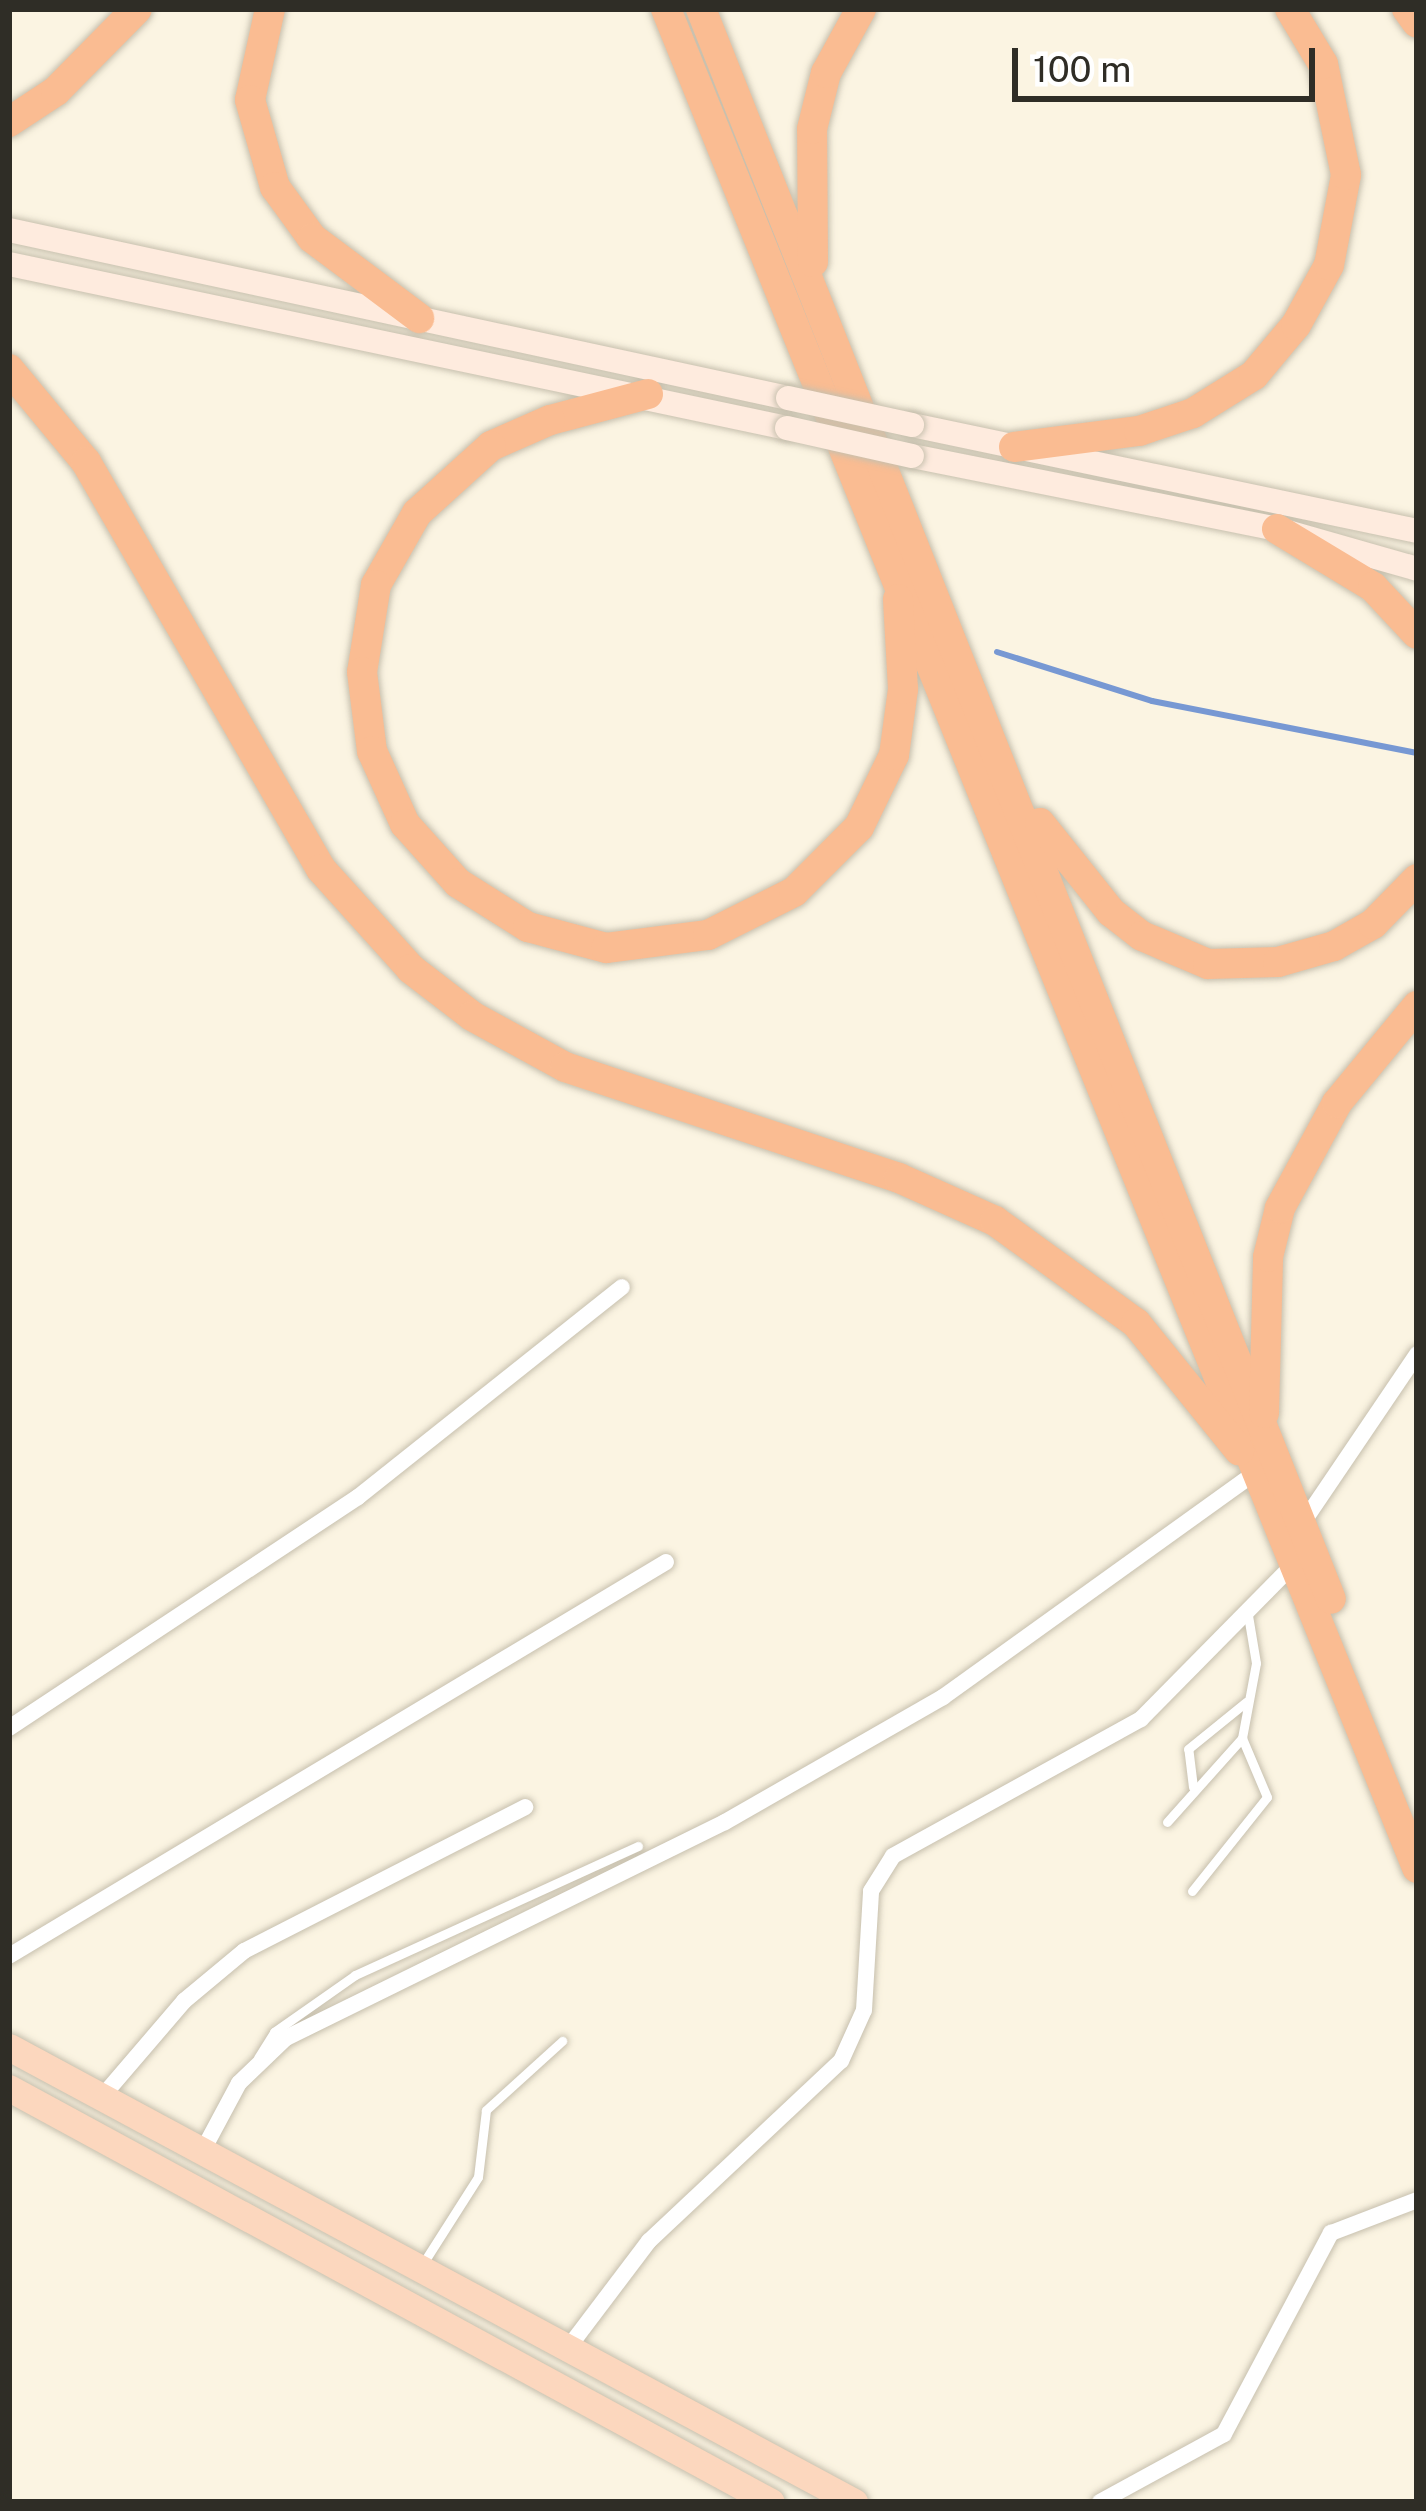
<!DOCTYPE html>
<html>
<head>
<meta charset="utf-8">
<style>
	body { margin:0 }
	#map { position:relative; width:1426px; height:2511px; overflow:hidden; background:#fbf4e2; font-family:"Public Sans",sans-serif }
	div>[style] { position:absolute }
	.stream>* { height:6px; margin:-3px; padding:0 3px; transform-origin:3px; border-radius:3px; background:#7798d3 }
	.roads { filter:drop-shadow(0 0 3px #c7c0ae) drop-shadow(0 0 3px #c7c0ae) }
	.lane>* { height:9px; margin:-4.5px; padding:0 4.5px; transform-origin:4.5px; border-radius:4.5px; background:#fff }
	.street>* { height:16px; margin:-8px; padding:0 8px; transform-origin:8px; border-radius:8px; background:#fff }
	.secondary>* { height:24px; margin:-12px; padding:0 12px; transform-origin:12px; border-radius:12px; background:#feebde }
	.primary>* { height:27px; margin:-13.5px; padding:0 13.5px; transform-origin:13.5px; border-radius:13.5px; background:#fcd7be }
	.highway>* { height:30px; margin:-15px; padding:0 15px; transform-origin:15px; border-radius:15px; background:#fabc92 }
	.bridges { filter:drop-shadow(0 0 3px #c7c0ae) drop-shadow(0 0 3px #c7c0ae) }
	.secondary-bridge>* { height:24px; margin:-12px; padding:0 12px; transform-origin:12px; border-radius:12px; background:#feebde }
	span { translate:-50% -50%; white-space:nowrap; text-align:center; line-height:1.15; -webkit-text-stroke:9px #fff; paint-order:stroke }
	.frame { position:absolute; inset:0; border:12px solid #2f2d26; pointer-events:none }
	.scale { position:absolute; left:1012px; top:48px; width:303px; height:54px; box-sizing:border-box; border:6px solid #2f2d26; border-top:0; padding-left:15px; font-size:36px; line-height:42px; white-space:nowrap; color:#2f2d26; -webkit-text-stroke:9px #fff; paint-order:stroke }
</style>
</head>
<body>
<div id="map">
	<div class="stream">
		<div style="left:997px;top:652px;width:163px;rotate:17.5deg"></div>
		<div style="left:1152px;top:701px;width:270px;rotate:11.1deg"></div>
	</div>
	<div class="roads">
		<div class="lane">
			<div style="left:1193px;top:1787px;width:38px;rotate:-97deg"></div>
			<div style="left:1188px;top:1749px;width:75px;rotate:-39deg"></div>
			<div style="left:1167px;top:1822px;width:113px;rotate:-48.2deg"></div>
			<div style="left:1192px;top:1891px;width:120px;rotate:-51.4deg"></div>
			<div style="left:1267px;top:1797px;width:64px;rotate:-113deg"></div>
			<div style="left:1242px;top:1738px;width:76px;rotate:-79.4deg"></div>
			<div style="left:1256px;top:1663px;width:49px;rotate:-99.5deg"></div>
			<div style="left:258px;top:2058px;width:31px;rotate:-58deg"></div>
			<div style="left:274px;top:2032px;width:99px;rotate:-35.1deg"></div>
			<div style="left:355px;top:1975px;width:311px;rotate:-24.5deg"></div>
			<div style="left:422px;top:2265px;width:104px;rotate:-57.5deg"></div>
			<div style="left:478px;top:2177px;width:67px;rotate:-83.2deg"></div>
			<div style="left:486px;top:2110px;width:103px;rotate:-42.2deg"></div>
		</div>
		<div class="street">
			<div style="left:1302px;top:1524px;width:205px;rotate:-55.9deg"></div>
			<div style="left:9px;top:1728px;width:419px;rotate:-33.5deg"></div>
			<div style="left:358px;top:1497px;width:337px;rotate:-38.5deg"></div>
			<div style="left:9px;top:1956px;width:766px;rotate:-30.95deg"></div>
			<div style="left:101px;top:2098px;width:128px;rotate:-49.4deg"></div>
			<div style="left:184px;top:2001px;width:78px;rotate:-39.8deg"></div>
			<div style="left:244px;top:1951px;width:316px;rotate:-27.1deg"></div>
			<div style="left:202px;top:2152px;width:78px;rotate:-61.8deg"></div>
			<div style="left:239px;top:2083px;width:65px;rotate:-43.8deg"></div>
			<div style="left:286px;top:2038px;width:489px;rotate:-26.2deg"></div>
			<div style="left:725px;top:1822px;width:251px;rotate:-29.8deg"></div>
			<div style="left:943px;top:1697px;width:388px;rotate:-35.7deg"></div>
			<div style="left:565px;top:2352px;width:139px;rotate:-52.9deg"></div>
			<div style="left:649px;top:2241px;width:263px;rotate:-43.2deg"></div>
			<div style="left:841px;top:2061px;width:56px;rotate:-65.7deg"></div>
			<div style="left:864px;top:2010px;width:119px;rotate:-86.6deg"></div>
			<div style="left:871px;top:1891px;width:41px;rotate:-57.8deg"></div>
			<div style="left:893px;top:1856px;width:283px;rotate:-28.9deg"></div>
			<div style="left:1141px;top:1719px;width:219px;rotate:-45.4deg"></div>
			<div style="left:1100px;top:2502px;width:141px;rotate:-28.7deg"></div>
			<div style="left:1224px;top:2434px;width:228px;rotate:-62deg"></div>
			<div style="left:1331px;top:2233px;width:92px;rotate:-21deg"></div>
		</div>
		<div class="secondary">
			<div style="left:9px;top:230px;width:797px;rotate:12.17deg"></div>
			<div style="left:9px;top:264px;width:795px;rotate:11.9deg"></div>
			<div style="left:912px;top:425px;width:516px;rotate:11.85deg"></div>
			<div style="left:912px;top:456px;width:372px;rotate:11.3deg"></div>
			<div style="left:1277px;top:529px;width:146px;rotate:15.9deg"></div>
		</div>
		<div class="primary">
			<div style="left:9px;top:2047px;width:960px;rotate:28.3deg"></div>
			<div style="left:9px;top:2088px;width:867px;rotate:28.52deg"></div>
		</div>
		<div class="highway">
			<div style="left:270px;top:9px;width:93px;rotate:102.4deg"></div>
			<div style="left:250px;top:100px;width:91px;rotate:74deg"></div>
			<div style="left:275px;top:187px;width:63px;rotate:54deg"></div>
			<div style="left:312px;top:238px;width:134px;rotate:36.8deg"></div>
			<div style="left:666px;top:9px;width:2005px;rotate:68deg"></div>
			<div style="left:701px;top:9px;width:1710px;rotate:68.39deg"></div>
			<div style="left:1407px;top:9px;width:17px;rotate:54deg"></div>
			<div style="left:9px;top:122px;width:56px;rotate:-33.4deg"></div>
			<div style="left:56px;top:91px;width:115px;rotate:-45.4deg"></div>
			<div style="left:813px;top:262px;width:133px;rotate:-90.4deg"></div>
			<div style="left:812px;top:129px;width:58px;rotate:-76deg"></div>
			<div style="left:826px;top:73px;width:73px;rotate:-61.3deg"></div>
			<div style="left:9px;top:369px;width:121px;rotate:50.4deg"></div>
			<div style="left:86px;top:462px;width:470px;rotate:60deg"></div>
			<div style="left:321px;top:869px;width:135px;rotate:48deg"></div>
			<div style="left:411px;top:969px;width:77px;rotate:37.6deg"></div>
			<div style="left:472px;top:1016px;width:106px;rotate:28.7deg"></div>
			<div style="left:565px;top:1067px;width:352px;rotate:18.4deg"></div>
			<div style="left:899px;top:1178px;width:105px;rotate:24.1deg"></div>
			<div style="left:995px;top:1221px;width:174px;rotate:35.9deg"></div>
			<div style="left:1136px;top:1323px;width:164px;rotate:51deg"></div>
			<div style="left:648px;top:394px;width:101px;rotate:165.1deg"></div>
			<div style="left:550px;top:420px;width:64px;rotate:156.2deg"></div>
			<div style="left:491px;top:446px;width:100px;rotate:137.8deg"></div>
			<div style="left:417px;top:513px;width:83px;rotate:119.7deg"></div>
			<div style="left:376px;top:585px;width:88px;rotate:99.1deg"></div>
			<div style="left:362px;top:672px;width:80px;rotate:82.8deg"></div>
			<div style="left:372px;top:751px;width:80px;rotate:65.7deg"></div>
			<div style="left:405px;top:824px;width:79px;rotate:48.1deg"></div>
			<div style="left:458px;top:883px;width:83px;rotate:32.2deg"></div>
			<div style="left:528px;top:927px;width:81px;rotate:15.1deg"></div>
			<div style="left:606px;top:948px;width:103px;rotate:-7.3deg"></div>
			<div style="left:708px;top:935px;width:96px;rotate:-26.6deg"></div>
			<div style="left:794px;top:892px;width:92px;rotate:-45deg"></div>
			<div style="left:859px;top:827px;width:80px;rotate:-64.1deg"></div>
			<div style="left:894px;top:755px;width:67px;rotate:-82.2deg"></div>
			<div style="left:903px;top:689px;width:90px;rotate:-93.2deg"></div>
			<div style="left:1014px;top:447px;width:126px;rotate:-7.3deg"></div>
			<div style="left:1139px;top:431px;width:57px;rotate:-18.4deg"></div>
			<div style="left:1193px;top:413px;width:72px;rotate:-31.9deg"></div>
			<div style="left:1254px;top:375px;width:65px;rotate:-50deg"></div>
			<div style="left:1296px;top:325px;width:68px;rotate:-61.2deg"></div>
			<div style="left:1329px;top:265px;width:92px;rotate:-79.3deg"></div>
			<div style="left:1346px;top:175px;width:113px;rotate:-101.7deg"></div>
			<div style="left:1323px;top:64px;width:64px;rotate:-121deg"></div>
			<div style="left:1277px;top:529px;width:112px;rotate:31.1deg"></div>
			<div style="left:1373px;top:587px;width:64px;rotate:46.9deg"></div>
			<div style="left:1040px;top:823px;width:114px;rotate:51.4deg"></div>
			<div style="left:1111px;top:912px;width:39px;rotate:38deg"></div>
			<div style="left:1142px;top:936px;width:72px;rotate:23deg"></div>
			<div style="left:1208px;top:964px;width:70px;rotate:-1.6deg"></div>
			<div style="left:1278px;top:962px;width:58px;rotate:-15.9deg"></div>
			<div style="left:1334px;top:946px;width:45px;rotate:-29.4deg"></div>
			<div style="left:1373px;top:924px;width:63px;rotate:-45.6deg"></div>
			<div style="left:1264px;top:1413px;width:156px;rotate:-88.5deg"></div>
			<div style="left:1268px;top:1257px;width:50px;rotate:-76.2deg"></div>
			<div style="left:1280px;top:1208px;width:119px;rotate:-61.5deg"></div>
			<div style="left:1337px;top:1103px;width:126px;rotate:-50.5deg"></div>
		</div>
	</div>
	<div class="bridges">
		<div class="secondary-bridge">
			<div style="left:788px;top:398px;width:127px;rotate:12.3deg"></div>
			<div style="left:787px;top:428px;width:128px;rotate:12.6deg"></div>
		</div>
	</div>
	<div class="frame"></div>
	<div class="scale">100 m</div>
</div>
</body>
</html>
